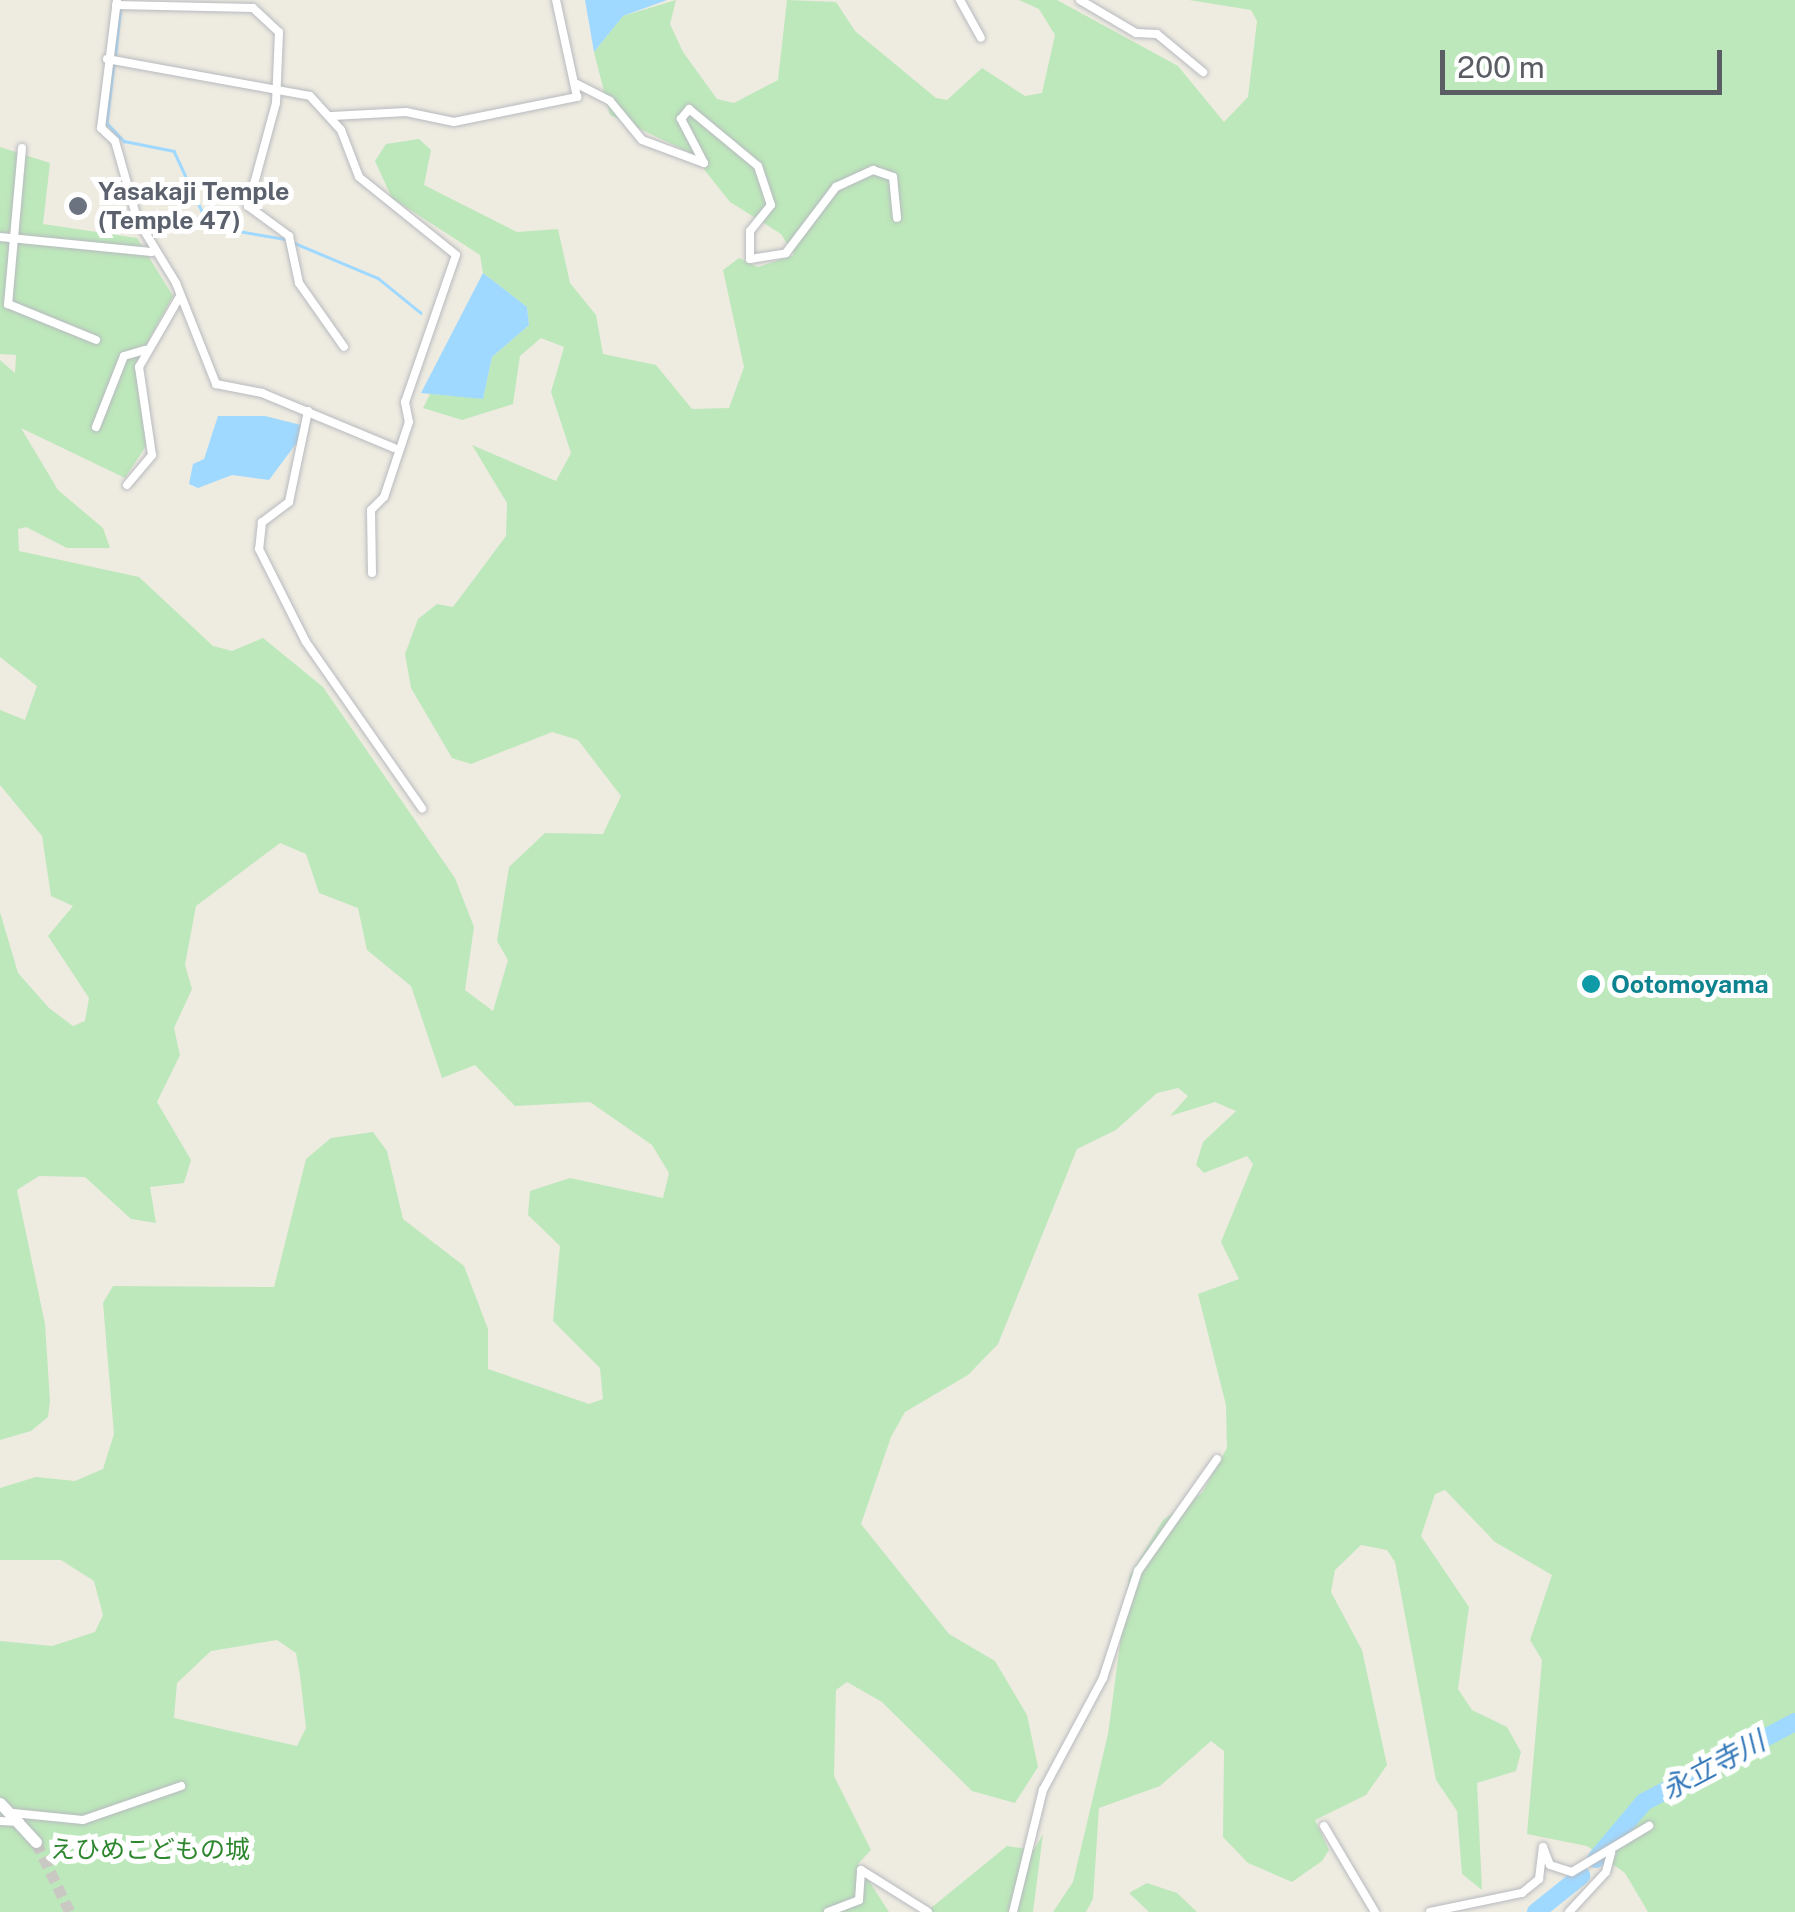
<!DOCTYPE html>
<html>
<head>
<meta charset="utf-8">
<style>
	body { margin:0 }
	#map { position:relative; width:1795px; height:1912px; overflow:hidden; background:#eeebe1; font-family:"Public Sans","Noto Sans JP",sans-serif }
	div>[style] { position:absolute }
	.green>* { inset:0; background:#bde8bb }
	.water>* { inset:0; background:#a0d9ff }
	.stream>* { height:2.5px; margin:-1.25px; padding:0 1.25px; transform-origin:1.25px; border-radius:1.25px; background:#a0d9ff }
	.river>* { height:18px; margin:-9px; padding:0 9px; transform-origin:9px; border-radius:9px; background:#a0d9ff }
	.secondary-tunnel>* { height:11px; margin-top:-5.5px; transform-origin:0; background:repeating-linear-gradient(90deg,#c9c8c2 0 11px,transparent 0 16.5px) }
	.roads { filter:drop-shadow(0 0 2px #b7babf) drop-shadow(0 0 2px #b7babf) }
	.street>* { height:8px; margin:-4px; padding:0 4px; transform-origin:4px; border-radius:4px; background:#fff }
	.secondary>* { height:11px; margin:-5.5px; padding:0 5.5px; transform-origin:5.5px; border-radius:5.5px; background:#fff }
	.dots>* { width:28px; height:28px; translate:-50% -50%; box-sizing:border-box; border:5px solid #fff; border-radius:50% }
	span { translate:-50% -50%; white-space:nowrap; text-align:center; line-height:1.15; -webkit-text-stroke:10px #fff; paint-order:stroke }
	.worship-label { font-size:25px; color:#5b616d; font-weight:700 }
	.left { translate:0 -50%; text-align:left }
	.culture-label { font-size:25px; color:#0d838f; font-weight:700 }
	.park-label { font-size:25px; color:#2e872f }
	.water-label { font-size:28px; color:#3579b9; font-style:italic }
	.scale { position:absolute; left:1440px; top:50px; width:282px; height:45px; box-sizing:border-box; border:5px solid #5a5e64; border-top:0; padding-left:12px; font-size:30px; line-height:35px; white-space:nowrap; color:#5a5e64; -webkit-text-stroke:8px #fff; paint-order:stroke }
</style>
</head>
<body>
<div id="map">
	<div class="green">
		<div style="clip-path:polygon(evenodd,676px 0,670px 24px,683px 52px,717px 99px,734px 103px,778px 80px,787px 0,836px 2px,855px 31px,936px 98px,947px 100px,982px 68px,1025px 96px,1042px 93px,1055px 35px,1039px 9px,1019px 0,1057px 0,1178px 66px,1224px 122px,1248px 97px,1257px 21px,1251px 10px,1189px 0,1795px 0,1795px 1912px,1648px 1912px,1625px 1873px,1587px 1846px,1527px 1834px,1542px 1660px,1530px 1640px,1552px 1575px,1495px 1542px,1445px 1490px,1435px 1494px,1421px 1536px,1469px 1607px,1458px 1689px,1472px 1710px,1507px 1727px,1521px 1752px,1516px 1771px,1477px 1783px,1482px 1890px,1462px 1874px,1457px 1811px,1436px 1780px,1395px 1562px,1387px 1550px,1361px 1545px,1335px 1570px,1331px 1592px,1362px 1650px,1387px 1765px,1366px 1795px,1315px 1820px,1329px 1850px,1322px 1861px,1292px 1882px,1248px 1863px,1223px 1837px,1224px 1751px,1211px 1741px,1160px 1786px,1099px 1808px,1093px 1899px,1086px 1912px,1053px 1912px,1073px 1882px,1108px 1734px,1129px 1577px,1163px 1520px,1202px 1493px,1227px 1448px,1226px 1405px,1198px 1294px,1239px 1279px,1221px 1242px,1253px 1164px,1247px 1156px,1204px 1173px,1196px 1165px,1203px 1142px,1236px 1111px,1215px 1102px,1170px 1116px,1188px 1096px,1178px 1088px,1157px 1093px,1116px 1130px,1077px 1149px,998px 1344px,968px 1375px,905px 1412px,891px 1437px,861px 1524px,949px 1634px,995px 1661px,1027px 1715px,1038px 1767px,1015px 1803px,972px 1791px,882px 1702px,847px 1682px,836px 1690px,834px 1776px,871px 1850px,858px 1864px,889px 1912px,0 1912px,0 1641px,52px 1646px,95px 1632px,103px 1615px,94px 1581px,61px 1560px,0 1560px,0 1488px,36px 1477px,75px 1481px,103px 1469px,114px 1434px,103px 1303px,113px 1286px,274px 1287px,306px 1159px,331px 1138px,373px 1132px,387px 1151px,403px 1219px,464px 1266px,488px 1329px,488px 1369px,589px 1404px,603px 1399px,600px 1368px,553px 1321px,560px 1246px,528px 1215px,530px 1191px,570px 1178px,663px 1198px,669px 1173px,652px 1145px,590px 1102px,515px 1106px,475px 1065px,442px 1078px,411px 986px,367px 950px,358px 908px,319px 893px,306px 854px,280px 843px,196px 906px,185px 965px,192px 989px,174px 1028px,180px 1055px,157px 1102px,191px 1160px,184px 1183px,150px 1187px,156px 1223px,131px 1219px,85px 1177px,39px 1176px,17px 1190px,45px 1324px,50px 1401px,48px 1417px,31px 1431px,0 1440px,0 912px,18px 973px,49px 1008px,73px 1026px,85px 1021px,89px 998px,48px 936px,73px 906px,51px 896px,42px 836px,0 785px,0 710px,25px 720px,37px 686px,0 657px,0 360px,15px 373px,16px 355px,0 354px,0 147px,50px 163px,43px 224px,137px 238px,173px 296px,135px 365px,146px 446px,125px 478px,21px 428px,58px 490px,103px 528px,110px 548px,67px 548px,26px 527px,18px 529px,19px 551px,139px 577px,213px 646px,232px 651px,263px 638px,323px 687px,455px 878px,474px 927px,465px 990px,493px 1011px,508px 960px,497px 941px,509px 867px,545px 833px,603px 834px,621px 796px,578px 740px,552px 732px,471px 764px,452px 758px,411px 688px,405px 654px,418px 619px,437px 604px,453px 607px,506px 536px,507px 503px,472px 445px,556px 481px,571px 453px,551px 392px,564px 347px,541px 338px,520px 356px,513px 404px,462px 420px,423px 408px,430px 394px,483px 398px,492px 357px,529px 325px,527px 307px,483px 273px,480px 255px,392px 198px,375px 161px,386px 144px,419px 139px,431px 150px,424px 185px,517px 232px,558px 229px,570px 283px,596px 315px,603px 354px,656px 365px,692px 409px,729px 408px,744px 367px,723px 270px,739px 258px,758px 267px,794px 255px,781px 234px,730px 202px,691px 153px,610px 115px,594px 52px,623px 16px,676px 0,277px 1640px,296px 1653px,300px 1675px,306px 1728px,297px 1746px,174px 1718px,177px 1683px,211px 1651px,277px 1640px)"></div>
		<div style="clip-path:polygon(1043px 1834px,1033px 1912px,926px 1912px,1007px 1846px,1034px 1850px)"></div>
		<div style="clip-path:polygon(1147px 1883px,1177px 1893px,1197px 1912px,1149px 1912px,1129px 1893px)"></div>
	</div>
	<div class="water">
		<div style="clip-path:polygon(585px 0,667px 0,623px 16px,594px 52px)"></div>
		<div style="clip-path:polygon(483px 273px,527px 307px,529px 325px,492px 357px,483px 399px,421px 393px)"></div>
		<div style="clip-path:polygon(218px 416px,265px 416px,301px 425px,301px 437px,269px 480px,232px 475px,198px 488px,189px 484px,193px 464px,204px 459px)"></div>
	</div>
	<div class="stream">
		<div style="left:115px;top:56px;width:46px;rotate:-83.8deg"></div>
		<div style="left:114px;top:64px;width:59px;rotate:96.8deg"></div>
		<div style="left:107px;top:123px;width:25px;rotate:47deg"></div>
		<div style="left:124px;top:141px;width:51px;rotate:11.3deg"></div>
		<div style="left:174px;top:151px;width:83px;rotate:65deg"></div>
		<div style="left:209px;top:226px;width:77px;rotate:9.7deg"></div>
		<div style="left:292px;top:242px;width:93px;rotate:22.7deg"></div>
		<div style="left:378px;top:278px;width:55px;rotate:39.1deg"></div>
	</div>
	<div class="river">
		<div style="left:1596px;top:1859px;width:75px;rotate:-49.9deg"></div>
		<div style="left:1644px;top:1802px;width:171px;rotate:-27.9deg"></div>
		<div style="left:1536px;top:1912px;width:58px;rotate:-38.7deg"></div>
	</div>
	<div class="secondary-tunnel">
		<div style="left:36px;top:1842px;width:78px;rotate:64.1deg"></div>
	</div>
	<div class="roads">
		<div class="street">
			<div style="left:117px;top:0;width:129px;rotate:97.1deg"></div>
			<div style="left:101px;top:128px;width:19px;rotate:43deg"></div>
			<div style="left:115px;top:141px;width:81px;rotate:74.2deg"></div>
			<div style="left:137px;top:219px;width:75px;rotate:58.6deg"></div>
			<div style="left:176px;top:283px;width:109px;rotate:68.4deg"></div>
			<div style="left:216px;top:384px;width:47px;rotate:11.1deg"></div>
			<div style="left:262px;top:393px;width:143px;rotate:22.6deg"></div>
			<div style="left:960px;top:0;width:43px;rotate:61.1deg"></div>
			<div style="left:1080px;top:0;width:65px;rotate:30.5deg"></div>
			<div style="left:1136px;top:33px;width:21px;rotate:3deg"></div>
			<div style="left:1157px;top:34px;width:60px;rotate:39.6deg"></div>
			<div style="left:116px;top:5px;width:137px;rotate:1.3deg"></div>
			<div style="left:253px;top:8px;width:35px;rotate:43deg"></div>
			<div style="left:279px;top:32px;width:71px;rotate:92.4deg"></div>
			<div style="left:276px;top:103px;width:107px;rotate:105.2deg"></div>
			<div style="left:248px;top:206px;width:51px;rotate:36.2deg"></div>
			<div style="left:289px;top:236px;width:48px;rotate:78deg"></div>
			<div style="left:299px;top:283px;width:78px;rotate:54.9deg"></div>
			<div style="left:107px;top:59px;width:206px;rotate:10.3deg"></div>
			<div style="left:310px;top:96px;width:46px;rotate:47.6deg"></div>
			<div style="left:341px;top:130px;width:50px;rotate:69deg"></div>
			<div style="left:359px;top:177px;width:124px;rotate:38.8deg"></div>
			<div style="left:456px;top:255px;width:156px;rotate:109.1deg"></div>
			<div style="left:405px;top:402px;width:20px;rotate:79deg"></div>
			<div style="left:409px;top:422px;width:79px;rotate:108.4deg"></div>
			<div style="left:384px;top:497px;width:18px;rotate:135deg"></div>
			<div style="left:371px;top:510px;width:63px;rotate:89.1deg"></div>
			<div style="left:577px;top:84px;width:37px;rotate:27deg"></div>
			<div style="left:610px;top:101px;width:50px;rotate:50.6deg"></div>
			<div style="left:642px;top:140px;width:66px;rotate:20.4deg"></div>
			<div style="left:704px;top:163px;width:50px;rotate:-117.6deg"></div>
			<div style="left:681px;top:119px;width:13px;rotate:-51deg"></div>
			<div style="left:689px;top:109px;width:89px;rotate:39.6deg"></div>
			<div style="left:758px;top:166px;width:41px;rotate:71.6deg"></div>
			<div style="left:771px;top:205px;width:33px;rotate:129deg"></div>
			<div style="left:750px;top:231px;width:28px;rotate:90deg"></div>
			<div style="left:750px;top:259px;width:36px;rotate:-9deg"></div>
			<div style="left:786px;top:253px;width:83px;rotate:-52.9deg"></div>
			<div style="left:836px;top:187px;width:41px;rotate:-24.7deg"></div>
			<div style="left:873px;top:170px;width:21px;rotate:19deg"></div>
			<div style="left:893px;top:177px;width:41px;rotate:84.4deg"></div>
			<div style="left:332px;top:116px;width:74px;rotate:-3.1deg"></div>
			<div style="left:406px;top:112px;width:49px;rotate:11.8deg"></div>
			<div style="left:454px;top:122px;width:126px;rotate:-11.5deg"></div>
			<div style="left:577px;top:97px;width:99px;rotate:-102.2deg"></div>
			<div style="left:22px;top:148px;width:157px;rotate:95.1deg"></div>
			<div style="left:8px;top:304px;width:95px;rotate:22.2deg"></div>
			<div style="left:0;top:237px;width:152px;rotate:5.7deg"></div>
			<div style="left:308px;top:411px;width:93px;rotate:101.8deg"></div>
			<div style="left:289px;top:502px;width:34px;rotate:143deg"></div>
			<div style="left:262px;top:522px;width:27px;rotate:96deg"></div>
			<div style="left:259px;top:549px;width:104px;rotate:63.2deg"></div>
			<div style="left:306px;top:642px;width:203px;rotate:55.1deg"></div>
			<div style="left:96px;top:427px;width:76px;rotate:-68.5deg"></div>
			<div style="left:124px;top:356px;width:22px;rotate:-16deg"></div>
			<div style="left:127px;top:485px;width:39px;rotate:-50deg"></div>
			<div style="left:152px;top:455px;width:89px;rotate:-98.4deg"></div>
			<div style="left:139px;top:367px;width:80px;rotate:-59.9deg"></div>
			<div style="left:13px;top:1813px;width:70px;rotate:5.7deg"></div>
			<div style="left:83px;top:1820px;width:104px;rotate:-19.1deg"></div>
			<div style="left:0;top:1821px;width:20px;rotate:3deg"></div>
			<div style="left:1324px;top:1826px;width:100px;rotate:59.3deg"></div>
			<div style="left:828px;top:1912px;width:33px;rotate:-21deg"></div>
			<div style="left:859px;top:1900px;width:30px;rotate:-86deg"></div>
			<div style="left:861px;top:1870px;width:79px;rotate:32.1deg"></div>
			<div style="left:1013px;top:1912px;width:126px;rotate:-76.2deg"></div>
			<div style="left:1043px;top:1790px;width:127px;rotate:-61.8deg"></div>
			<div style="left:1103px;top:1678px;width:113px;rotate:-71.9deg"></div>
			<div style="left:1138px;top:1571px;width:137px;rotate:-54.8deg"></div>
			<div style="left:1430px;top:1912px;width:94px;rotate:-11.7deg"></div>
			<div style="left:1522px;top:1893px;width:22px;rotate:-39deg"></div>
			<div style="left:1539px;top:1879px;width:32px;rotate:-83deg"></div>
			<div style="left:1543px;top:1847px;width:19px;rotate:69deg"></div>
			<div style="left:1550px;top:1865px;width:23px;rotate:18deg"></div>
			<div style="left:1572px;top:1872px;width:90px;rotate:-30.9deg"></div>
			<div style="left:1569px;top:1912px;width:54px;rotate:-47.2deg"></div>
			<div style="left:1606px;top:1872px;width:20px;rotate:-75deg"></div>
		</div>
		<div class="secondary">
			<div style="left:0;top:1803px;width:53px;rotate:47.3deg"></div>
		</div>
	</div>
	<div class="dots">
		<div style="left:78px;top:206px;background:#6b7280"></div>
		<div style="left:1591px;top:984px;background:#0f9aa8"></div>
	</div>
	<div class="worship-label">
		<span class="left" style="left:98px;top:206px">Yasakaji Temple<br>(Temple 47)</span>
	</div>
	<div class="culture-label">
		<span class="left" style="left:1611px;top:984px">Ootomoyama</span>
	</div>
	<div class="park-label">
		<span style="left:150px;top:1849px">えひめこどもの城</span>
	</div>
	<div class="water-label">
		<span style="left:1713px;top:1765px;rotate:-28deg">永立寺川</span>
	</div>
	<div class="scale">200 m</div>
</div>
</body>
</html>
